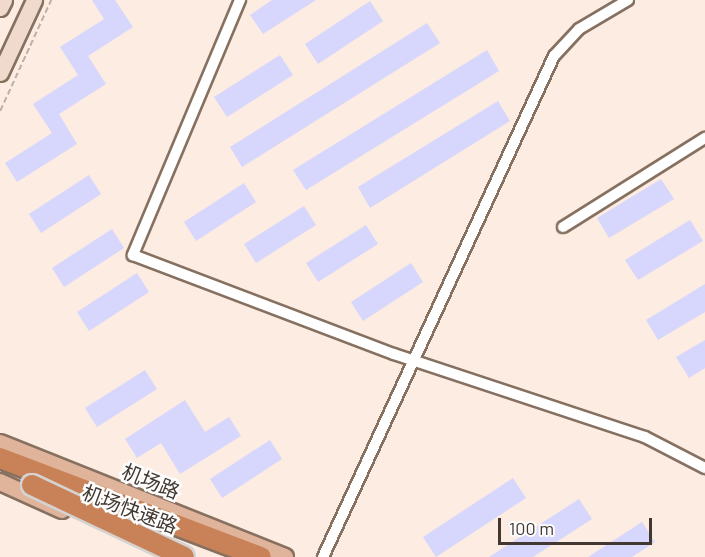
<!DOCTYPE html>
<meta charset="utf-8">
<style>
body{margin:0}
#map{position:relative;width:705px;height:557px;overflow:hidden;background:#fcece1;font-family:Barlow,"Noto Sans SC",sans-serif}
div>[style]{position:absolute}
.building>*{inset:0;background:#d7d6fc}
.path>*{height:1.5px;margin-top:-0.75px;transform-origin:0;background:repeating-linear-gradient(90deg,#beb0a6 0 6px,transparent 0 9px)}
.roads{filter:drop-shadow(2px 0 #867060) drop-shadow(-2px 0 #867060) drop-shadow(0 2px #867060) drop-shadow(0 -2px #867060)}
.street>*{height:10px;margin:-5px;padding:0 5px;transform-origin:5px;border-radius:5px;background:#fff}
.secondary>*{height:15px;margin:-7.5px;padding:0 7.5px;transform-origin:7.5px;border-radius:7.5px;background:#efdacd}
.primary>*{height:16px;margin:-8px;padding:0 8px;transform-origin:8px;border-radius:8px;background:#dfb49a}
.highway>*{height:20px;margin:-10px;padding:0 10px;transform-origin:10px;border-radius:10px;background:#c98257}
.bridges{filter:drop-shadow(2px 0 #d5d3d2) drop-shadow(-2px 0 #d5d3d2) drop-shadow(0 2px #d5d3d2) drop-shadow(0 -2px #d5d3d2)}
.highway-bridge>*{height:20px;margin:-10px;padding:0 10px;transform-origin:10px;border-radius:10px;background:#c98257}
span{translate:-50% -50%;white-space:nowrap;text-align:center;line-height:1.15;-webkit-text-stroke:5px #fdfdfd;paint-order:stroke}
.street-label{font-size:20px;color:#423831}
.scale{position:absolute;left:498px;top:518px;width:154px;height:27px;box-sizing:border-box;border:3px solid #423831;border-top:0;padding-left:8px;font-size:18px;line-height:21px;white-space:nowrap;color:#423831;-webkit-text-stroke:4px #fdfdfd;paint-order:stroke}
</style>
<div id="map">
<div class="building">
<div style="clip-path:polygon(92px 0,115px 0,133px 27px,88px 56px,106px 84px,59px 114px,77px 144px,17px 182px,5px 163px,52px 133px,33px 104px,78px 75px,60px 47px,104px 19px)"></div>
<div style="clip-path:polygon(272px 0,316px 0,263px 34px,250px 15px)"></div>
<div style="clip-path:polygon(370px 1px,383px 21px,318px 64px,305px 44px)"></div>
<div style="clip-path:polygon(427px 23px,440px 43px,242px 167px,230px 147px)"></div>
<div style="clip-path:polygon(487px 50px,499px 71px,306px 190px,293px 170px)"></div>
<div style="clip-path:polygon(280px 55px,293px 75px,227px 117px,214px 97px)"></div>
<div style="clip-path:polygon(498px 101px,510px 121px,370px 208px,358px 187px)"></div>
<div style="clip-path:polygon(89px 175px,101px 194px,41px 233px,29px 214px)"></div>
<div style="clip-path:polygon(661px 179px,674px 199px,609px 238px,597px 218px)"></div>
<div style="clip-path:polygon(244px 183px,256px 202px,196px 241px,184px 222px)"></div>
<div style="clip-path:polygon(304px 206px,316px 225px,256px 263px,244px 244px)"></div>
<div style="clip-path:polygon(690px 220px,703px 241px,638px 280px,625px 260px)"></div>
<div style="clip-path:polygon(366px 225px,378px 244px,318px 282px,306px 263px)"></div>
<div style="clip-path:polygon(112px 229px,124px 248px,64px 287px,52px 268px)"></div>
<div style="clip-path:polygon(411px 263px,423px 282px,363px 321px,351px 302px)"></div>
<div style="clip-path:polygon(137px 273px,149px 292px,89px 331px,77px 312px)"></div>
<div style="clip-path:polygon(705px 284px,705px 312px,658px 340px,646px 320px)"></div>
<div style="clip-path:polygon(705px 340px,705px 368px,689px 378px,676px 357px)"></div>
<div style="clip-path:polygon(145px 370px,157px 389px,97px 427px,85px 408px)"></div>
<div style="clip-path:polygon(185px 400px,205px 432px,229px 417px,241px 436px,180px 474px,161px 443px,137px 458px,125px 439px)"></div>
<div style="clip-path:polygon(270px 440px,282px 459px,222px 498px,210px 479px)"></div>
<div style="clip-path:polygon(513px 478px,526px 498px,436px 557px,423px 537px)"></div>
<div style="clip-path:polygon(579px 499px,592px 519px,533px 557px,489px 557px)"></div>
<div style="clip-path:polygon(642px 522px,655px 542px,632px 557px,588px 557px)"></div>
</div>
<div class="path">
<div style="left:0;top:111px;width:122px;rotate:-65.3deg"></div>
</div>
<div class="roads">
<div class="street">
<div style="left:240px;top:0;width:277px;rotate:112.8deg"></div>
<div style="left:133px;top:255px;width:279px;rotate:20.8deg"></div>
<div style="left:394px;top:354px;width:264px;rotate:18.3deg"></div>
<div style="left:645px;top:437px;width:68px;rotate:27.3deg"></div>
<div style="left:563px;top:227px;width:168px;rotate:-32.1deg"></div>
<div style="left:323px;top:557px;width:552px;rotate:-65.25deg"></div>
<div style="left:554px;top:56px;width:37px;rotate:-47deg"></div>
<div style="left:579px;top:29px;width:57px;rotate:-30.6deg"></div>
</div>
<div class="secondary">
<div style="left:0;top:8px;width:9px;rotate:-63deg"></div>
<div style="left:0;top:73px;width:81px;rotate:-65deg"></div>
</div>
<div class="primary">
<div style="left:0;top:443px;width:307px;rotate:21.8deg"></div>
<div style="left:0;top:482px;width:68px;rotate:24.3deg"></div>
</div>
<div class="highway">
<div style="left:0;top:458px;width:279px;rotate:20.8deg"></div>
</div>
</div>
<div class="bridges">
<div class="highway-bridge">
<div style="left:32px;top:485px;width:168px;rotate:25.3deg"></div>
</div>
</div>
<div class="street-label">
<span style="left:151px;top:481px;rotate:22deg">机场路</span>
<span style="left:130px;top:509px;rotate:21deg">机场快速路</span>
</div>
<div class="scale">100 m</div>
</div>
